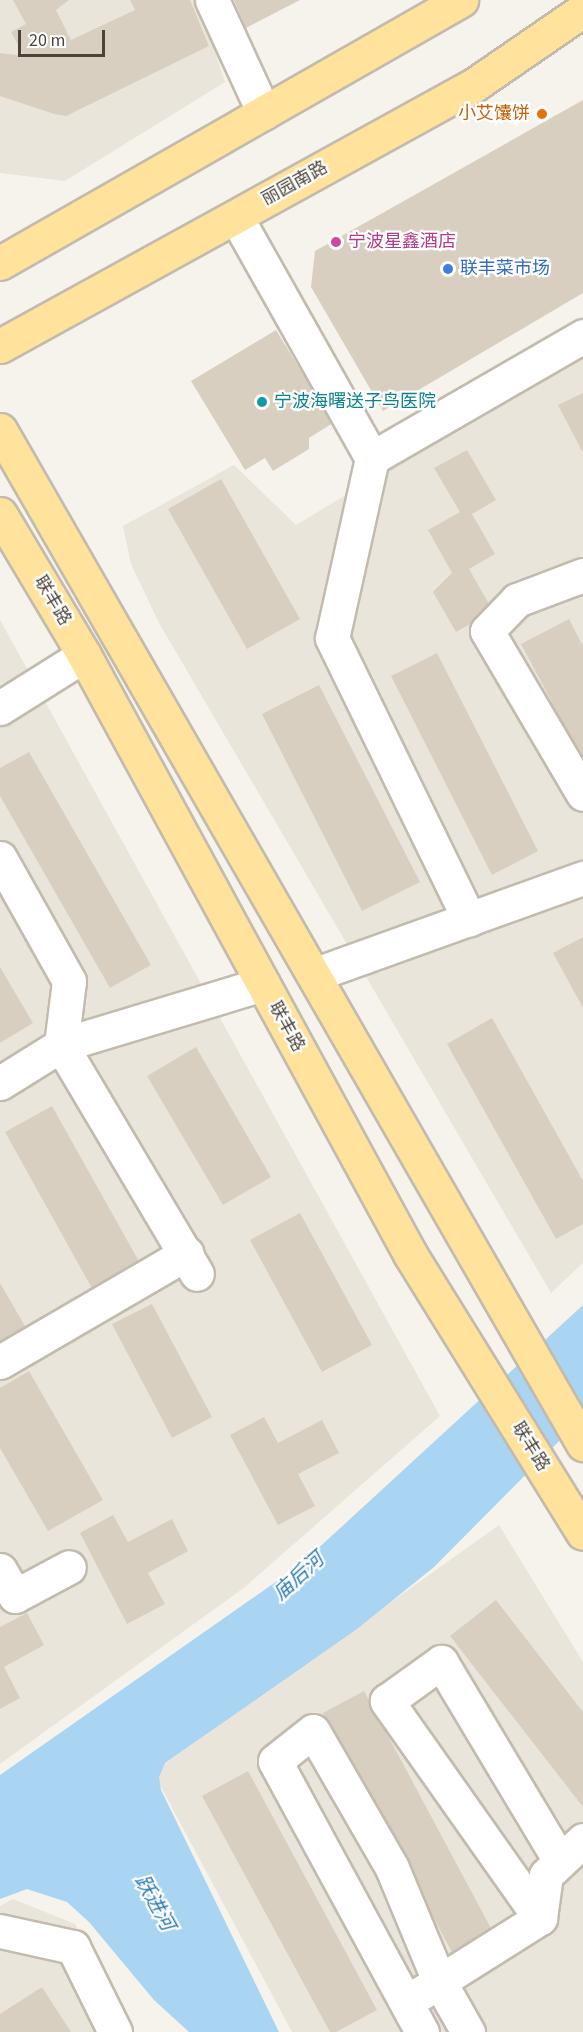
<!DOCTYPE html>
<meta charset="utf-8">
<style>
body{margin:0}
#map{position:relative;width:583px;height:2032px;overflow:hidden;background:#f6f3ec;font-family:"Source Sans 3","Noto Sans SC",sans-serif}
div>[style]{position:absolute}
.residential>*{inset:0;background:#eae5da}
.water>*{inset:0;background:#a9d4f2}
.building>*{inset:0;background:#d8cfc1}
.roads{filter:drop-shadow(2px 0 #c2bbae) drop-shadow(-2px 0 #c2bbae) drop-shadow(0 2px #c2bbae) drop-shadow(0 -2px #c2bbae)}
.minor>*{height:33px;margin:-16.5px;padding:0 16.5px;transform-origin:16.5px;border-radius:16.5px;background:#fff}
.major>*{height:33px;margin:-16.5px;padding:0 16.5px;transform-origin:16.5px;border-radius:16.5px;background:#ffe39c}
.dots>*{width:16px;height:16px;translate:-50% -50%;box-sizing:border-box;border:3px solid #fff;border-radius:50%}
span{translate:-50% -50%;white-space:nowrap;text-align:center;line-height:1.15;-webkit-text-stroke:4.5px #fff;paint-order:stroke}
.food-label{font-size:18px;color:#c56008}
.right{translate:-100% -50%;text-align:right}
.street-label{font-size:18px;color:#4b4439}
.hotel-label{font-size:18px;color:#b23c85}
.left{translate:0 -50%;text-align:left}
.shop-label{font-size:18px;color:#366cbe}
.culture-label{font-size:18px;color:#0d838f}
.water-label{font-size:20px;color:#2e7ab2;font-style:italic}
.scale{position:absolute;left:18px;top:30px;width:87px;height:27px;box-sizing:border-box;border:3px solid #4b4439;border-top:0;padding-left:8px;font-size:18px;line-height:21px;white-space:nowrap;color:#4b4439;-webkit-text-stroke:4px #fff;paint-order:stroke}
</style>
<div id="map">
<div class="residential">
<div style="clip-path:polygon(0 0,198px 0,225px 82px,65px 181px,0 173px)"></div>
<div style="clip-path:polygon(583px 353px,583px 1263px,551px 1293px,159px 623px,131px 564px,123px 526px,234px 465px,296px 525px)"></div>
<div style="clip-path:polygon(0 620px,440px 1416px,245px 1587px,0 1764px)"></div>
<div style="clip-path:polygon(499px 1525px,583px 1662px,583px 2032px,292px 2032px,153px 1772px)"></div>
<div style="clip-path:polygon(13px 1899px,75px 1924px,134px 2032px,0 2032px,0 1906px)"></div>
</div>
<div class="water">
<div style="clip-path:polygon(583px 1305px,583px 1417px,434px 1567px,357px 1629px,165px 1763px,159px 1777px,161px 1790px,279px 2032px,189px 2032px,154px 2000px,89px 1922px,67px 1902px,27px 1889px,0 1899px,0 1775px,300px 1565px)"></div>
</div>
<div class="building">
<div style="clip-path:polygon(13px 0,69px 0,56px 10px,71px 40px,135px 10px,130px 0,190px 0,209px 46px,66px 116px,54px 114px,0 96px,0 53px,24px 56px,11px 32px,26px 24px)"></div>
<div style="clip-path:polygon(234px 0,300px 0,246px 28px)"></div>
<div style="clip-path:polygon(583px 100px,583px 293px,383px 411px,311px 287px,315px 251px)"></div>
<div style="clip-path:polygon(276px 330px,333px 423px,309px 438px,309px 449px,273px 471px,265px 458px,245px 470px,191px 381px)"></div>
<div style="clip-path:polygon(583px 393px,583px 453px,558px 405px)"></div>
<div style="clip-path:polygon(467px 450px,496px 500px,472px 514px,495px 554px,469px 569px,493px 611px,456px 632px,433px 592px,452px 573px,428px 530px,460px 512px,434px 468px)"></div>
<div style="clip-path:polygon(221px 479px,300px 619px,247px 649px,168px 509px)"></div>
<div style="clip-path:polygon(569px 619px,583px 646px,583px 761px,521px 644px)"></div>
<div style="clip-path:polygon(437px 653px,538px 851px,492px 875px,391px 676px)"></div>
<div style="clip-path:polygon(319px 685px,420px 882px,362px 911px,262px 714px)"></div>
<div style="clip-path:polygon(29px 752px,151px 965px,110px 988px,0 796px,0 768px)"></div>
<div style="clip-path:polygon(583px 937px,583px 1008px,553px 953px)"></div>
<div style="clip-path:polygon(0 967px,33px 1023px,0 1043px)"></div>
<div style="clip-path:polygon(492px 1018px,583px 1181px,583px 1224px,556px 1239px,447px 1044px)"></div>
<div style="clip-path:polygon(196px 1047px,271px 1177px,223px 1205px,147px 1076px)"></div>
<div style="clip-path:polygon(52px 1106px,141px 1265px,94px 1292px,5px 1132px)"></div>
<div style="clip-path:polygon(300px 1213px,372px 1345px,322px 1372px,250px 1240px)"></div>
<div style="clip-path:polygon(0 1283px,29px 1333px,0 1350px)"></div>
<div style="clip-path:polygon(152px 1304px,212px 1417px,172px 1438px,112px 1324px)"></div>
<div style="clip-path:polygon(29px 1371px,103px 1500px,48px 1531px,0 1448px,0 1388px)"></div>
<div style="clip-path:polygon(264px 1417px,278px 1443px,322px 1420px,339px 1453px,298px 1474px,315px 1506px,278px 1525px,230px 1435px)"></div>
<div style="clip-path:polygon(113px 1515px,128px 1542px,172px 1519px,188px 1551px,148px 1573px,165px 1604px,127px 1624px,80px 1533px)"></div>
<div style="clip-path:polygon(496px 1600px,583px 1712px,583px 1807px,450px 1636px)"></div>
<div style="clip-path:polygon(27px 1613px,44px 1645px,4px 1667px,20px 1698px,0 1709px,0 1627px)"></div>
<div style="clip-path:polygon(364px 1691px,493px 1932px,453px 1954px,323px 1713px)"></div>
<div style="clip-path:polygon(248px 1771px,377px 2010px,336px 2032px,330px 2032px,202px 1796px)"></div>
<div style="clip-path:polygon(42px 1987px,71px 2032px,0 2032px,0 2014px)"></div>
</div>
<div class="roads">
<div class="minor">
<div style="left:212px;top:0;width:124px;rotate:65.3deg"></div>
<div style="left:236px;top:217px;width:277px;rotate:60.6deg"></div>
<div style="left:372px;top:458px;width:244px;rotate:-30deg"></div>
<div style="left:372px;top:458px;width:184px;rotate:102.5deg"></div>
<div style="left:332px;top:638px;width:313px;rotate:64deg"></div>
<div style="left:583px;top:575px;width:71px;rotate:159.3deg"></div>
<div style="left:517px;top:600px;width:43px;rotate:134.1deg"></div>
<div style="left:487px;top:631px;width:189px;rotate:59.5deg"></div>
<div style="left:0;top:708px;width:99px;rotate:-32.2deg"></div>
<div style="left:0;top:858px;width:141px;rotate:60.7deg"></div>
<div style="left:69px;top:981px;width:64px;rotate:97.1deg"></div>
<div style="left:61px;top:1045px;width:266px;rotate:59.3deg"></div>
<div style="left:316px;top:974px;width:284px;rotate:-19.8deg"></div>
<div style="left:0;top:1083px;width:72px;rotate:-31.9deg"></div>
<div style="left:61px;top:1045px;width:211px;rotate:-16.8deg"></div>
<div style="left:0;top:1362px;width:216px;rotate:-30.2deg"></div>
<div style="left:0;top:1570px;width:30px;rotate:60deg"></div>
<div style="left:15px;top:1596px;width:61px;rotate:-28.2deg"></div>
<div style="left:540px;top:1918px;width:266px;rotate:-125.2deg"></div>
<div style="left:387px;top:1701px;width:67px;rotate:-35.8deg"></div>
<div style="left:441px;top:1662px;width:232px;rotate:59.1deg"></div>
<div style="left:0;top:1931px;width:75px;rotate:12.4deg"></div>
<div style="left:73px;top:1947px;width:95px;rotate:63.7deg"></div>
<div style="left:421px;top:1993px;width:141px;rotate:-32.2deg"></div>
<div style="left:540px;top:1918px;width:43px;rotate:-82.1deg"></div>
<div style="left:546px;top:1875px;width:51px;rotate:-43.4deg"></div>
<div style="left:422px;top:2032px;width:308px;rotate:-118.5deg"></div>
<div style="left:275px;top:1761px;width:48px;rotate:-38.3deg"></div>
<div style="left:313px;top:1731px;width:158px;rotate:60deg"></div>
<div style="left:392px;top:1868px;width:122px;rotate:67.4deg"></div>
<div style="left:439px;top:1981px;width:59px;rotate:60.4deg"></div>
</div>
<div class="major">
<div style="left:0;top:263px;width:531px;rotate:-29.7deg"></div>
<div style="left:0;top:346px;width:541px;rotate:-28.84deg"></div>
<div style="left:474px;top:85px;width:132px;rotate:-34.5deg"></div>
<div style="left:0;top:430px;width:1170px;rotate:60.1deg"></div>
<div style="left:0;top:514px;width:164px;rotate:59.2deg"></div>
<div style="left:84px;top:655px;width:682px;rotate:61.44deg"></div>
<div style="left:410px;top:1254px;width:328px;rotate:58.2deg"></div>
</div>
</div>
<div class="dots">
<div style="left:542px;top:114px;background:#e8710a"></div>
<div style="left:336px;top:242px;background:#d1479c"></div>
<div style="left:448px;top:269px;background:#3f7fe0"></div>
<div style="left:262px;top:402px;background:#0f9aa8"></div>
</div>
<div class="food-label">
<span class="right" style="left:530px;top:114px">小艾馕饼</span>
</div>
<div class="street-label">
<span style="left:295px;top:184px;rotate:-29deg">丽园南路</span>
<span style="left:52px;top:601px;rotate:59deg">联丰路</span>
<span style="left:286px;top:1027px;rotate:61deg">联丰路</span>
<span style="left:530px;top:1447px;rotate:58deg">联丰路</span>
</div>
<div class="hotel-label">
<span class="left" style="left:348px;top:242px">宁波星鑫酒店</span>
</div>
<div class="shop-label">
<span class="left" style="left:460px;top:269px">联丰菜市场</span>
</div>
<div class="culture-label">
<span class="left" style="left:274px;top:402px">宁波海曙送子鸟医院</span>
</div>
<div class="water-label">
<span style="left:299px;top:1577px;rotate:-42deg">庙后河</span>
<span style="left:154px;top:1903px;rotate:61deg">跃进河</span>
</div>
<div class="scale">20 m</div>
</div>
